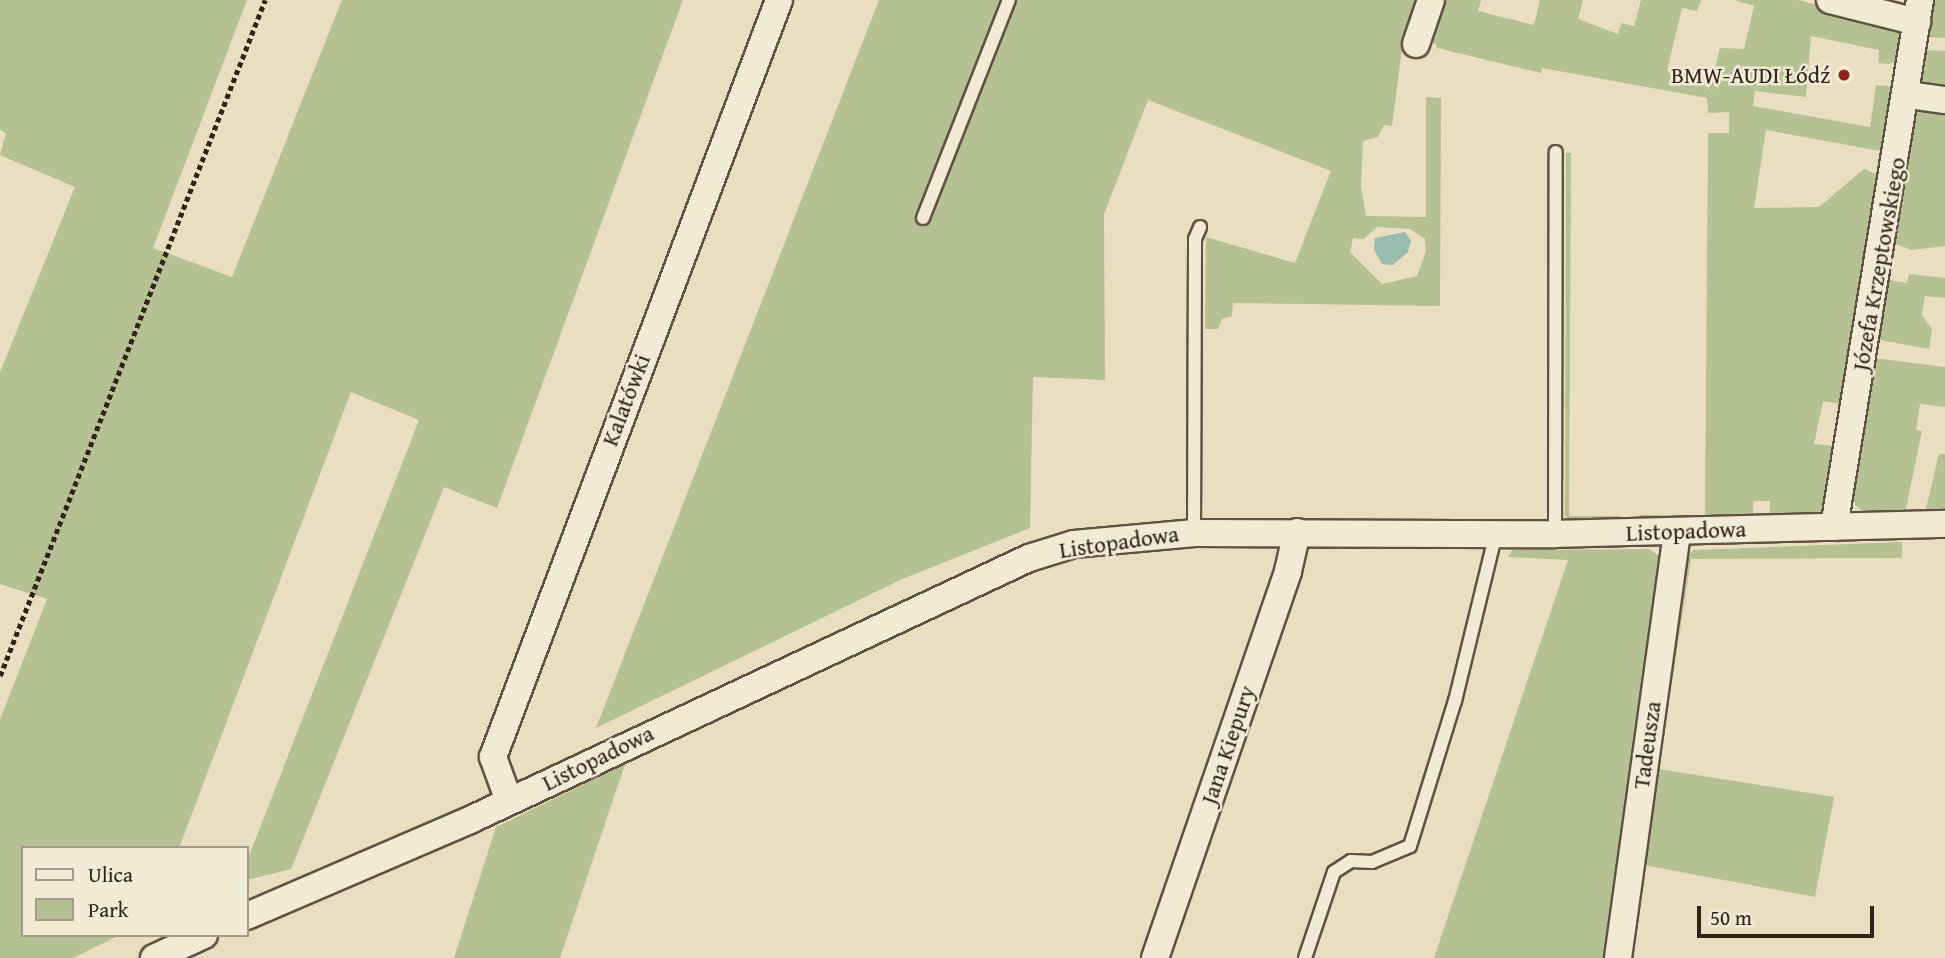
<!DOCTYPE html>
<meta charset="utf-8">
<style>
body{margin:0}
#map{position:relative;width:1945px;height:958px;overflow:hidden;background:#e9debf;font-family:"Gentium Book Plus",serif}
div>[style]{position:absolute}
.green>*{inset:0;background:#b5c193}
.water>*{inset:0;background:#98bcae}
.path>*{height:4.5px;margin-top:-2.25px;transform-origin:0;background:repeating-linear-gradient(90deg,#322217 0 5px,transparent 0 8.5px)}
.roads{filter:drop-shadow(2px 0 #605141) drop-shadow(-2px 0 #605141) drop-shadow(0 2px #605141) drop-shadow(0 -2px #605141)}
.service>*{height:12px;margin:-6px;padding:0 6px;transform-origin:6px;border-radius:6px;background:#f1ead5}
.minor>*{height:26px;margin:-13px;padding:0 13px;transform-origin:13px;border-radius:13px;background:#f1ead5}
.dots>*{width:19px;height:19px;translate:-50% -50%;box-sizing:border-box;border:4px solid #f1ead5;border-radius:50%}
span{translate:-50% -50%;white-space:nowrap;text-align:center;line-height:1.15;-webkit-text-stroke:5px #f1ead5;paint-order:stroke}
.poi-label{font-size:23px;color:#322217}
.right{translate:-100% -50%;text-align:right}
.street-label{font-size:23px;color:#322217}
.legend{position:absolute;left:21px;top:846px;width:228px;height:91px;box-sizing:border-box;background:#f1ead5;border:2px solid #a59a89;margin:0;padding:9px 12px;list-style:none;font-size:21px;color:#322217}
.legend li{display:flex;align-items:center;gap:14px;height:35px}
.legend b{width:35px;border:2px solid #a59a89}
.scale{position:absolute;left:1697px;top:906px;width:177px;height:32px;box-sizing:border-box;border:4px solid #322217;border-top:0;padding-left:9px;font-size:21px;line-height:24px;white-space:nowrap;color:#322217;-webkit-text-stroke:5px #f1ead5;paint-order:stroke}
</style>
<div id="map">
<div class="green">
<div style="clip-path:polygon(0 0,247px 0,153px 248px,232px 277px,342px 0,683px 0,497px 508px,444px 487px,291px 869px,247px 880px,247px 861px,419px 420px,351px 392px,179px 848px,23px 848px,23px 935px,120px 935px,73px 958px,0 958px,0 720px,47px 599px,0 584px,0 372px,75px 187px,0 155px,6px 133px,0 130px)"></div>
<div style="clip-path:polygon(evenodd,879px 0,1418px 0,1403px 41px,1392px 126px,1384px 125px,1378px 137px,1363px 141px,1361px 186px,1366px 216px,1426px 217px,1426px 97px,1441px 98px,1440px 306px,1233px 303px,1232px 316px,1222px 319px,1218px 329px,1205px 329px,1206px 237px,1295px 263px,1331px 171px,1148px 100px,1104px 214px,1105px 380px,1033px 377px,1030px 528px,900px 580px,596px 728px,879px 0,1377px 227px,1410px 229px,1425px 239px,1426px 251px,1417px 276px,1382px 284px,1350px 252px,1353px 238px,1364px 239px,1377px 227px)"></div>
<div style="clip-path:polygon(1437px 0,1481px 0,1478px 11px,1534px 25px,1540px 0,1583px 0,1578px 19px,1618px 34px,1621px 23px,1634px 26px,1641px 0,1701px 0,1697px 11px,1682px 8px,1667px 71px,1711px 82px,1720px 48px,1744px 49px,1754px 6px,1734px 0,1798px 0,1890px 24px,1904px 32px,1901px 58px,1890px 64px,1878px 63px,1879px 50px,1811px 36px,1806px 97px,1755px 91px,1753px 106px,1870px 127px,1876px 85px,1888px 86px,1897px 94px,1888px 147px,1880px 151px,1766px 130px,1754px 208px,1819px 207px,1864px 169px,1883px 177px,1847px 398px,1841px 404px,1823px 401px,1817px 430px,1814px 444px,1835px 446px,1827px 508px,1819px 515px,1769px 520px,1770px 501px,1753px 501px,1753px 518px,1639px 524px,1640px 515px,1705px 515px,1708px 133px,1729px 133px,1729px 112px,1708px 113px,1707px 98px,1542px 68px,1541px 73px,1437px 48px,1436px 44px,1425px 41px)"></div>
<div style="clip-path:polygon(1931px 0,1945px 0,1945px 38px,1926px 37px)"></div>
<div style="clip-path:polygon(1922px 50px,1945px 51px,1945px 97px,1917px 84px)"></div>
<div style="clip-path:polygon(1916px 107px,1945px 110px,1945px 246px,1912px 250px,1893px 243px)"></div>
<div style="clip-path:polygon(1566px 153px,1571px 153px,1569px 516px,1620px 516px,1619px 521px,1567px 521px,1565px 515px)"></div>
<div style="clip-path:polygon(1909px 274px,1945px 278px,1945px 298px,1925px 296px,1922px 315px,1932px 329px,1929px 349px,1875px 339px,1885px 279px,1907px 283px)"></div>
<div style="clip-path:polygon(1873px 358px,1945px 367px,1945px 407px,1920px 404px,1916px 430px,1922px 431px,1905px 513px,1869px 516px,1855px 505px,1852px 489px)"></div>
<div style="clip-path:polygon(1939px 454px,1945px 454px,1945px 515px,1926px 508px)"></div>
<div style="clip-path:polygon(1902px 542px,1902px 558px,1691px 559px,1671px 689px,1664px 690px,1685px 560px,1693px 550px)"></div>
<div style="clip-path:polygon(1512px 550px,1649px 549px,1659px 556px,1607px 958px,1434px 958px,1568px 560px,1508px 557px)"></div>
<div style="clip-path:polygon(625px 764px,560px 958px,454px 958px,496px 827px)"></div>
<div style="clip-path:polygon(1659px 769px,1834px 797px,1815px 897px,1638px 864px,1652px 770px)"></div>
</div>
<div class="water">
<div style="clip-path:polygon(1405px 232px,1411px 241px,1408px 252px,1393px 265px,1382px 264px,1374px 250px,1375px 238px)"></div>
</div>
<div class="path">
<div style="left:0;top:676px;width:726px;rotate:-68.59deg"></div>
</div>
<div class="roads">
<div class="service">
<div style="left:923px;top:218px;width:234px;rotate:-68.5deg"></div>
<div style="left:1194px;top:533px;width:294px;rotate:-89.8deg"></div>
<div style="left:1195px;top:239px;width:13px;rotate:-67deg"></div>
<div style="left:1555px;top:534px;width:382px;rotate:-89.9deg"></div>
<div style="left:1305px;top:958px;width:91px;rotate:-71.4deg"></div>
<div style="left:1334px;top:872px;width:20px;rotate:-33deg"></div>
<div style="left:1351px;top:861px;width:21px;rotate:3deg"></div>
<div style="left:1372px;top:862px;width:41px;rotate:-22.8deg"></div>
<div style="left:1410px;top:846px;width:152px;rotate:-72.8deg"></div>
<div style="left:1455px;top:701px;width:173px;rotate:-76.3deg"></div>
</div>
<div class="minor">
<div style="left:1830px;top:0;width:90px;rotate:14.2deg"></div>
<div style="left:1416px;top:44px;width:46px;rotate:-71.2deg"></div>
<div style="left:1908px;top:95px;width:37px;rotate:8deg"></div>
<div style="left:1834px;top:527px;width:534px;rotate:-80.73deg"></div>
<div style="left:509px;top:801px;width:47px;rotate:-110deg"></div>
<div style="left:493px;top:757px;width:809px;rotate:-69.3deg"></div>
<div style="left:247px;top:916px;width:245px;rotate:-23.3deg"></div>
<div style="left:472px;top:819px;width:615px;rotate:-25.11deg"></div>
<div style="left:1029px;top:558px;width:47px;rotate:-17.3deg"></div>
<div style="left:1074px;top:544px;width:121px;rotate:-5.2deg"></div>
<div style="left:1194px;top:533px;width:361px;rotate:0.2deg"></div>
<div style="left:1555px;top:534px;width:390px;rotate:-1.5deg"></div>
<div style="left:154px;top:958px;width:55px;rotate:-24.7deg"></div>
<div style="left:1155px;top:958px;width:409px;rotate:-71deg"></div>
<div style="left:1288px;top:571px;width:40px;rotate:-77deg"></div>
<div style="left:1618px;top:958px;width:431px;rotate:-82.1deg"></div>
</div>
</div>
<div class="dots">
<div style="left:1844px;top:75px;background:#8f2418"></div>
</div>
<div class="poi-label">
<span class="right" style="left:1830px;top:75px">BMW-AUDI Łódź</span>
</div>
<div class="street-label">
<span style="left:1879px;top:264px;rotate:-80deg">Józefa Krzeptowskiego</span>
<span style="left:626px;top:400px;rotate:-69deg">Kalatówki</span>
<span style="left:1686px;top:531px;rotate:-2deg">Listopadowa</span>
<span style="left:1119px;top:542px;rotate:-8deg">Listopadowa</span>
<span style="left:1228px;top:745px;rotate:-71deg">Jana Kiepury</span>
<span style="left:1647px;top:745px;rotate:-82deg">Tadeusza</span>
<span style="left:598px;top:758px;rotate:-26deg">Listopadowa</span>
</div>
<ul class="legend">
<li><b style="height:9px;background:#f1ead5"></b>Ulica</li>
<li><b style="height:19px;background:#b5c193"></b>Park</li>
</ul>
<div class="scale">50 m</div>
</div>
